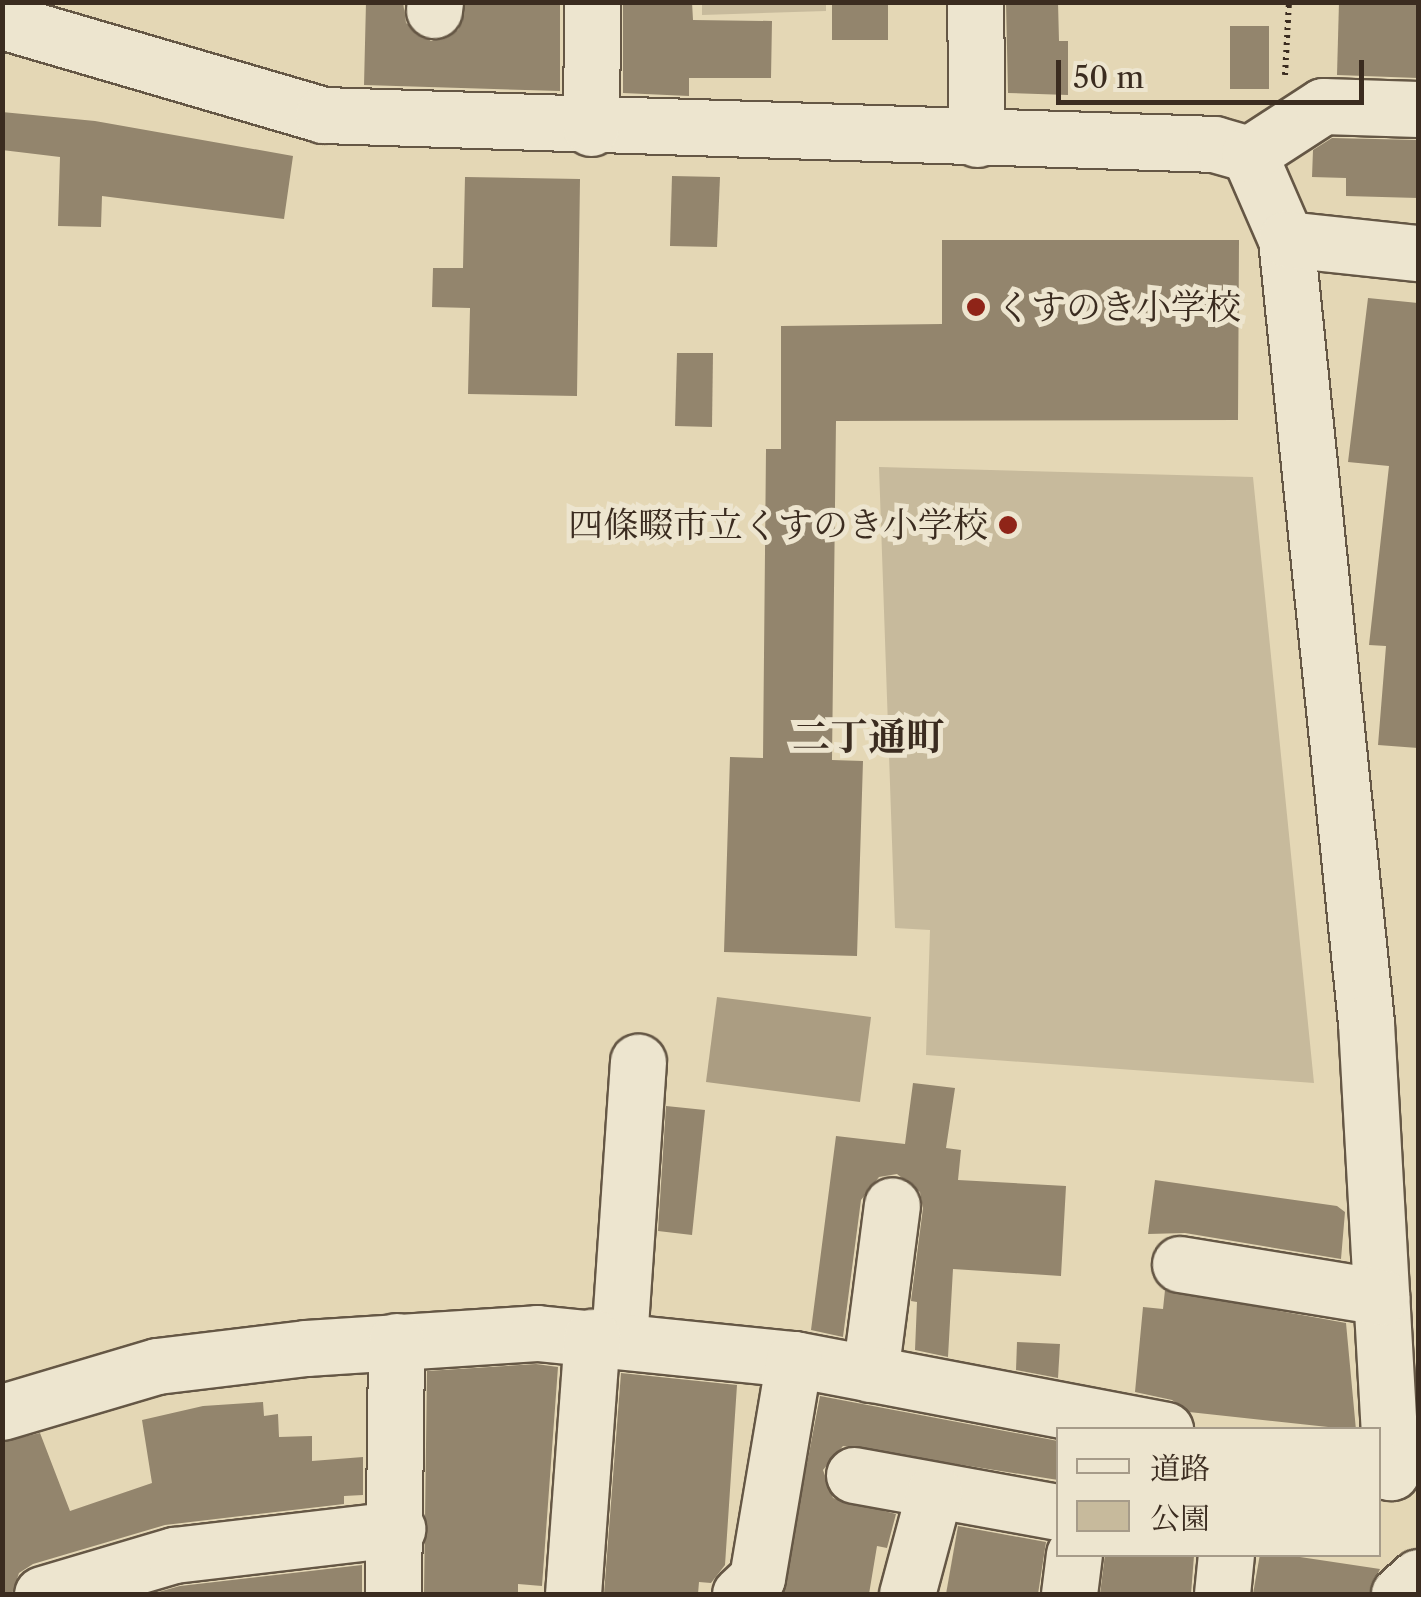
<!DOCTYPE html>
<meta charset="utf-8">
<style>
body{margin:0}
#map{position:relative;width:1421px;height:1597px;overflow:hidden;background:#e4d7b5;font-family:"Libre Caslon Text","Noto Serif JP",serif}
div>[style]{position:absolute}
.green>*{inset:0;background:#c7ba9c}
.water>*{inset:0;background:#ab9d82}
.building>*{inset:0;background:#93856d}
.path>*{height:6px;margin-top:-3px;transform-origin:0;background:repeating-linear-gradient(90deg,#3b2c20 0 2.5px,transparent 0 7.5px)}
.roads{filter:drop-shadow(2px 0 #655745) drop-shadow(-2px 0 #655745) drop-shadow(0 2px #655745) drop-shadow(0 -2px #655745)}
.minor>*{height:55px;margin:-27.5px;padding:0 27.5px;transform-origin:27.5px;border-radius:27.5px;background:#ede5cf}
.dots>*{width:28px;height:28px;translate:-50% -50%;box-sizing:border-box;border:5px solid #ede5cf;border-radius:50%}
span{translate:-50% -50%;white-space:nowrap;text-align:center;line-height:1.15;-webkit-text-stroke:10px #ede5cf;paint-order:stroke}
.poi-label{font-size:35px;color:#3b2c20}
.left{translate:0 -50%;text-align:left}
.right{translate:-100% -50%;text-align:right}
.neighbourhood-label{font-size:38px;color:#3b2c20;font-weight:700}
.frame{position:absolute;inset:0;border:5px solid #3b2c20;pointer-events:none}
.legend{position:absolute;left:1056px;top:1427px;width:325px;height:130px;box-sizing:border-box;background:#ede5cf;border:2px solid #a69b89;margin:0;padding:12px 18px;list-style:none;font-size:30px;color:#3b2c20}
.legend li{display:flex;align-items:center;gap:20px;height:50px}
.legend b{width:50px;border:2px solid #a69b89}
.scale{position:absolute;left:1056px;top:60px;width:308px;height:45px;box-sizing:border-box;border:5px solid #3b2c20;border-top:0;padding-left:12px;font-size:30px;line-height:35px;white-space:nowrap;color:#3b2c20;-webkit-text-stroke:8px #ede5cf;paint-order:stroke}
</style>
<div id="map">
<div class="green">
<div style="clip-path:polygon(702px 3px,826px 3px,826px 11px,702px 15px)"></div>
<div style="clip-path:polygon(879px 467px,1253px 477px,1314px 1083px,926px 1055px,930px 930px,895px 928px)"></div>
</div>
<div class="water">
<div style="clip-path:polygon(717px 997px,871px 1017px,860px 1102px,706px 1082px)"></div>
</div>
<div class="building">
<div style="clip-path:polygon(366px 2px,403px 2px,406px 23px,431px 41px,458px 30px,466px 2px,560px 2px,560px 91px,364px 85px)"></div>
<div style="clip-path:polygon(623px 2px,692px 2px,693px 20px,772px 21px,771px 78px,689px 78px,689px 96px,623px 93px)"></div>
<div style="clip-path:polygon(832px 2px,888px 2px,888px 40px,832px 40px)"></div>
<div style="clip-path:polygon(1006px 2px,1058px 2px,1059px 41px,1068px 41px,1068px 95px,1008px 93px)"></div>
<div style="clip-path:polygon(1339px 2px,1418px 2px,1418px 78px,1337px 75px)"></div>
<div style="clip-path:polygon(1230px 26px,1269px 26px,1269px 89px,1230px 89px)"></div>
<div style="clip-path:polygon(2px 112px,95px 121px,293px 156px,284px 219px,102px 196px,101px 227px,58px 226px,60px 157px,2px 150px)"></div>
<div style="clip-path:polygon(1332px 138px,1418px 140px,1418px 198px,1346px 196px,1346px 178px,1312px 177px,1313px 150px)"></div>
<div style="clip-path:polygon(672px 176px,720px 177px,717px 247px,670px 246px)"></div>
<div style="clip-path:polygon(465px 177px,580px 179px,577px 396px,468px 394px,470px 308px,432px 307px,433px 268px,463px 268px)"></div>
<div style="clip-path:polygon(942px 240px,1239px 240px,1238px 420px,836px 421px,832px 760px,863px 761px,857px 956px,724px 952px,730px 757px,763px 758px,766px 449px,781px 449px,781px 326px,942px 324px)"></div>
<div style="clip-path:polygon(1368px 298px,1418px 303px,1418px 748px,1378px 745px,1386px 646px,1369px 645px,1389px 466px,1348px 462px)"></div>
<div style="clip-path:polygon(677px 353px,713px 353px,712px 427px,675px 426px)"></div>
<div style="clip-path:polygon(913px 1083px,955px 1088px,946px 1148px,961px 1150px,958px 1180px,1066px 1186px,1061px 1276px,953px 1269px,948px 1357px,915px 1350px,917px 1302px,911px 1301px,923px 1208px,920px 1192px,897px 1174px,879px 1177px,861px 1200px,843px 1337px,811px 1330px,836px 1136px,905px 1144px)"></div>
<div style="clip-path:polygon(666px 1106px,705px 1110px,692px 1235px,658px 1231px)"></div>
<div style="clip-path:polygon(1155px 1180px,1337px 1206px,1345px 1212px,1341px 1259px,1185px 1233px,1148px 1234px)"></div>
<div style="clip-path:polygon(1165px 1290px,1346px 1323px,1356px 1430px,1189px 1412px,1172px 1400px,1135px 1392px,1143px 1307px,1163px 1309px)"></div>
<div style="clip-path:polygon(1017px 1342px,1060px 1344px,1058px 1378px,1016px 1370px)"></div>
<div style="clip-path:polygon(536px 1364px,558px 1367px,542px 1586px,518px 1584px,518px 1594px,424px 1594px,427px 1371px)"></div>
<div style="clip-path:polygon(621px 1373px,737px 1385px,725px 1565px,711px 1583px,699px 1582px,698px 1594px,604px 1594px)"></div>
<div style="clip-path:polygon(820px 1396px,1058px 1441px,1058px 1480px,843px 1446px,823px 1470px,833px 1498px,896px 1514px,887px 1548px,877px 1546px,869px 1594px,782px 1594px)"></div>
<div style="clip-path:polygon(263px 1402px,264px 1416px,278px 1414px,279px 1437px,312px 1436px,312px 1461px,363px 1457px,363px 1495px,344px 1496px,344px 1504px,165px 1525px,33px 1564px,19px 1573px,12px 1594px,2px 1594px,2px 1442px,40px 1433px,70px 1511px,152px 1483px,142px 1420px,203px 1406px)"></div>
<div style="clip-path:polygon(958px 1526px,1046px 1542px,1038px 1594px,946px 1594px)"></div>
<div style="clip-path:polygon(1105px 1554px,1194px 1556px,1191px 1594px,1100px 1594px)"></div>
<div style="clip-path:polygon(1260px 1554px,1280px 1554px,1380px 1569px,1369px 1594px,1253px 1594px)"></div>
<div style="clip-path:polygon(362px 1565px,362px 1594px,151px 1594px,180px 1586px)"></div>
</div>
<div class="path">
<div style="left:1285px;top:75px;width:73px;rotate:-86.9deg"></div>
</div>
<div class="roads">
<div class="minor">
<div style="left:975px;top:2px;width:137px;rotate:89.2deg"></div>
<div style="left:434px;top:10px;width:8px;rotate:-83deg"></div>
<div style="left:2px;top:21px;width:334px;rotate:16.3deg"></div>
<div style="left:323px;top:115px;width:891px;rotate:1.86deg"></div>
<div style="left:1214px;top:144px;width:36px;rotate:16deg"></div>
<div style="left:1249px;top:154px;width:93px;rotate:66.5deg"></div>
<div style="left:1286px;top:239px;width:788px;rotate:84.17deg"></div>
<div style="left:1366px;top:1023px;width:450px;rotate:86.8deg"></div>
<div style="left:1391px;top:1472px;width:13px;rotate:-171deg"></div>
<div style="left:591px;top:128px;width:126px;rotate:-89.5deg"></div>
<div style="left:1249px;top:154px;width:88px;rotate:-33deg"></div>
<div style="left:1323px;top:106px;width:95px;rotate:1.8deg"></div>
<div style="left:1286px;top:239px;width:133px;rotate:6.1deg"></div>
<div style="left:1180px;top:1264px;width:204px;rotate:9.3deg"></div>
<div style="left:619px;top:1340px;width:279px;rotate:-86.1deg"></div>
<div style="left:870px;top:1374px;width:170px;rotate:-82.6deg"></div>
<div style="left:2px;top:1412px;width:162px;rotate:-16.5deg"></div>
<div style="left:157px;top:1366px;width:150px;rotate:-6.9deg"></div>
<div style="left:306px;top:1348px;width:231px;rotate:-3.7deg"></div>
<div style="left:537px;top:1333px;width:258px;rotate:5.8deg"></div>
<div style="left:794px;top:1359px;width:378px;rotate:10.8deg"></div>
<div style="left:854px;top:1475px;width:207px;rotate:10.3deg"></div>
<div style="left:42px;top:1594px;width:138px;rotate:-16.5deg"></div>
<div style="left:174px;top:1555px;width:225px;rotate:-6.7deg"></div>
<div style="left:393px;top:1594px;width:253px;rotate:-89.3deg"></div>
<div style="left:573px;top:1594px;width:258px;rotate:-85.8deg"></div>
<div style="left:740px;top:1594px;width:23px;rotate:-43deg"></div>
<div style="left:757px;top:1578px;width:222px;rotate:-80.4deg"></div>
<div style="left:907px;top:1594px;width:105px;rotate:-75deg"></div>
<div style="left:1069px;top:1594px;width:40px;rotate:-82.9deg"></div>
<div style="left:1222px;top:1594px;width:40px;rotate:-84.3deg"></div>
<div style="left:1399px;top:1594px;width:25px;rotate:-42deg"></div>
</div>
</div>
<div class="dots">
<div style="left:976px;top:307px;background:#8f2418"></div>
<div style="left:1008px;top:525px;background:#8f2418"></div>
</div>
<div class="poi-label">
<span class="left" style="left:996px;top:307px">くすのき小学校</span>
<span class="right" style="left:988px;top:525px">四條畷市立くすのき小学校</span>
</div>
<div class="neighbourhood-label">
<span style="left:868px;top:737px">二丁通町</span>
</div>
<div class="frame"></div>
<ul class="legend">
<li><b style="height:12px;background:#ede5cf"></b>道路</li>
<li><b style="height:28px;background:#c7ba9c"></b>公園</li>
</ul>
<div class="scale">50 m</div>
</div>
